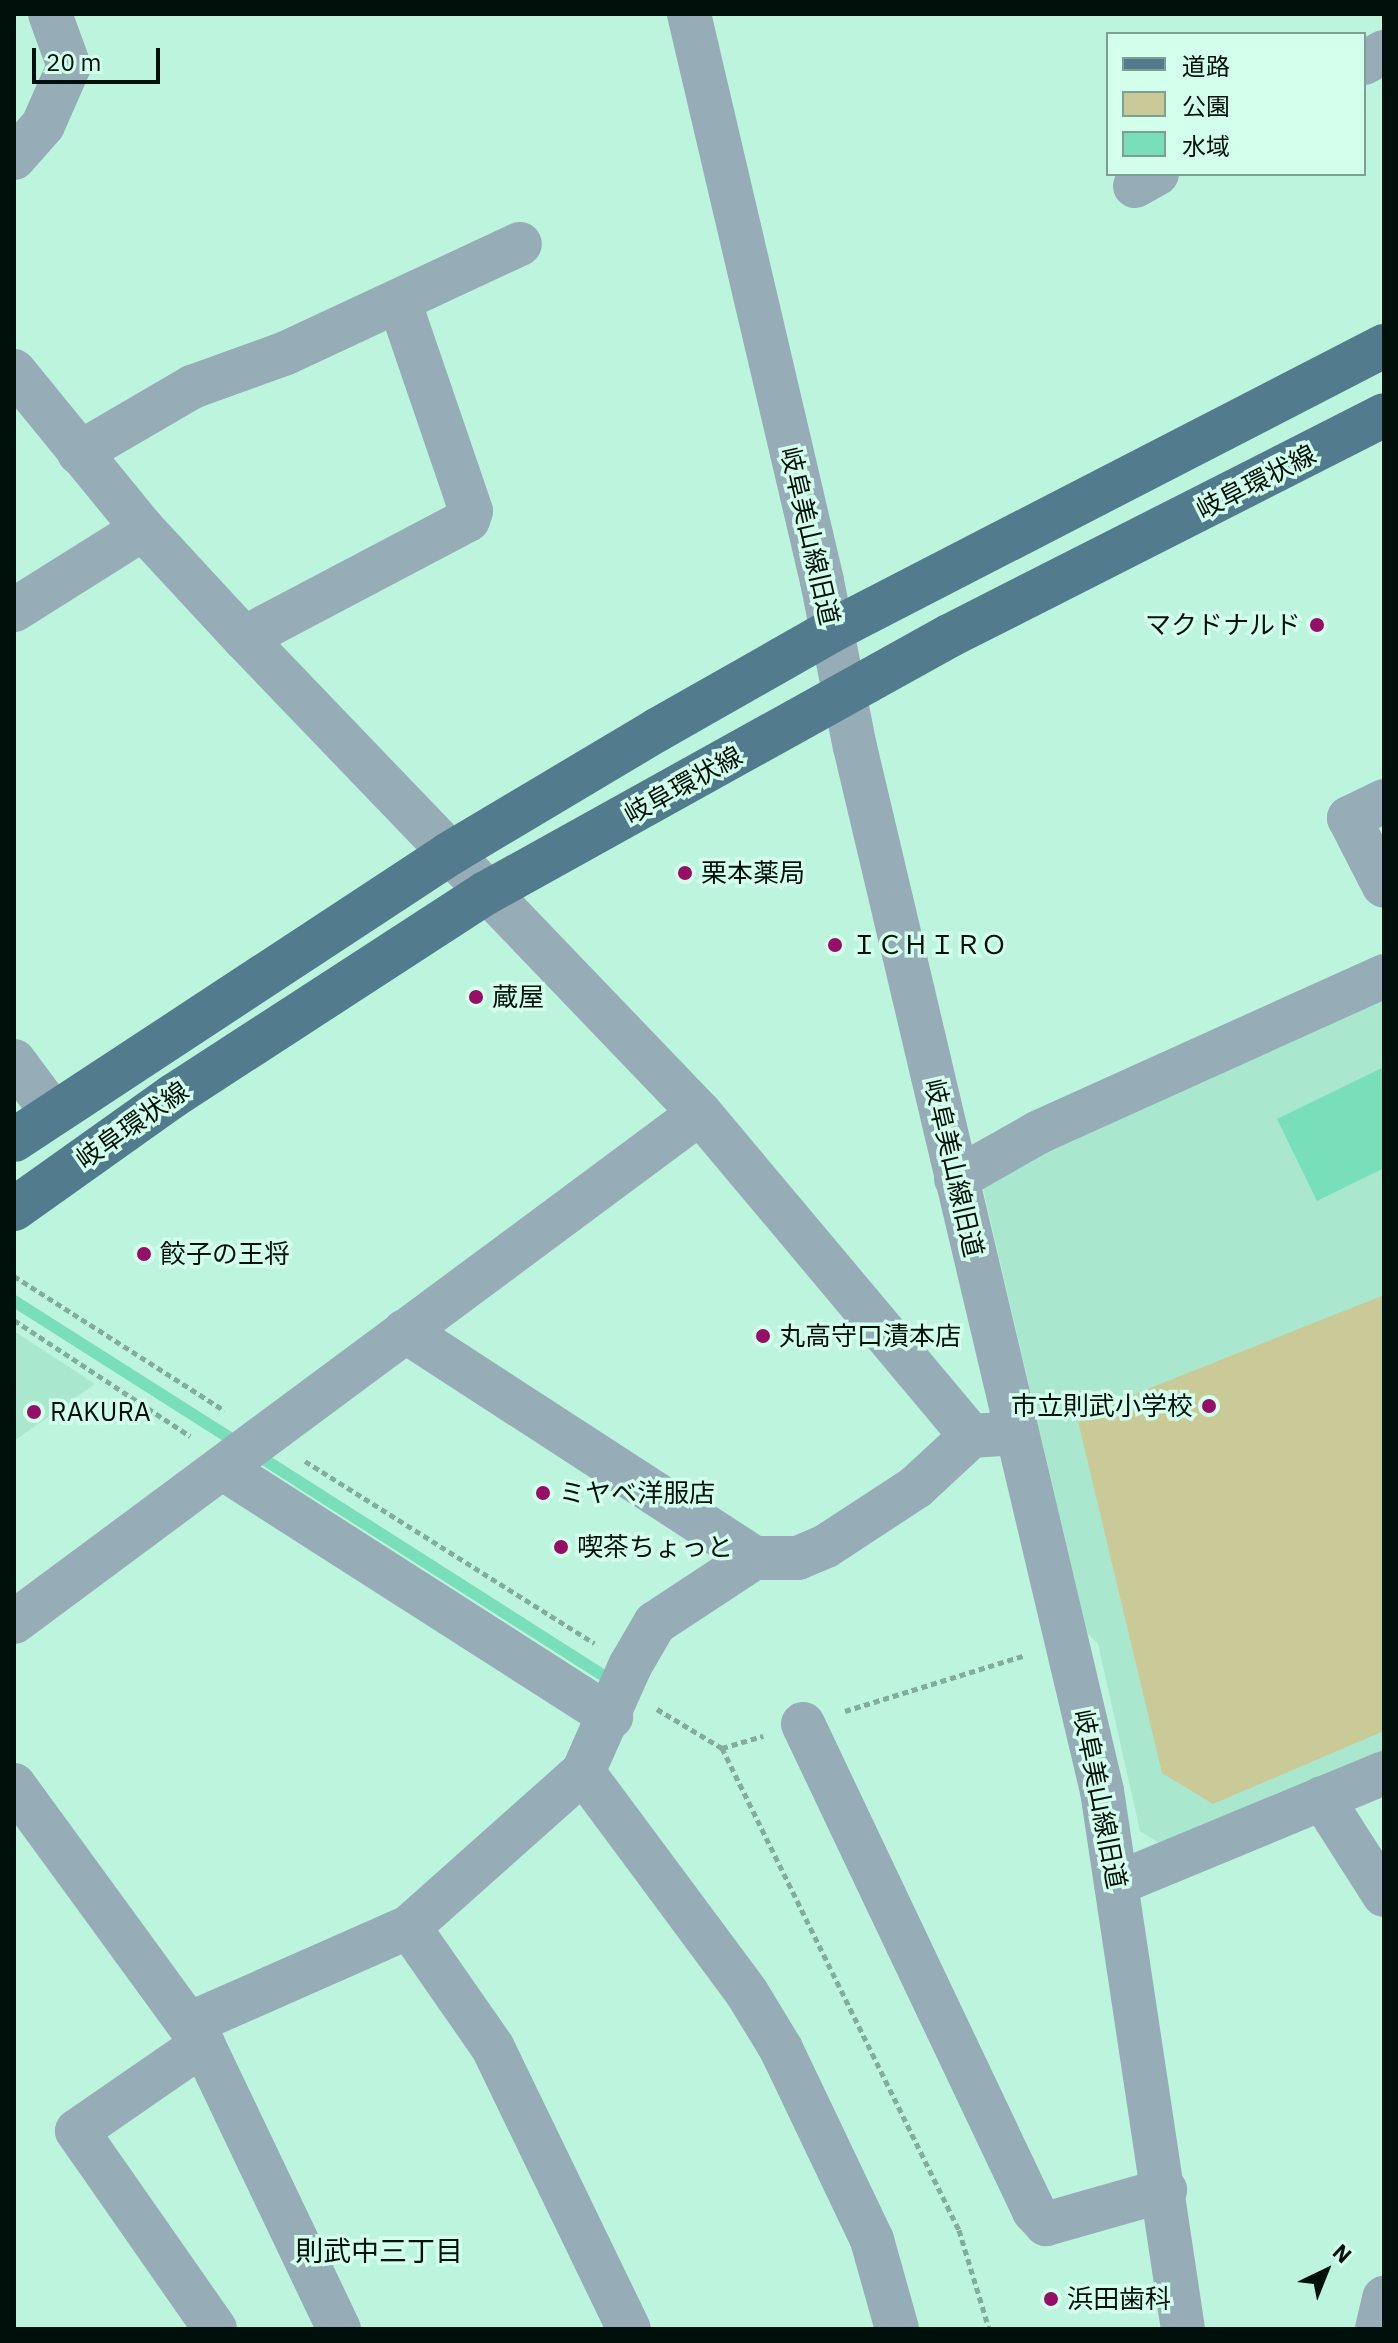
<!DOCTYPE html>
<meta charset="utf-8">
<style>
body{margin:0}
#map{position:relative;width:1398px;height:2343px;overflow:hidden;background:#bdf4de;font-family:"IBM Plex Sans","Noto Sans JP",sans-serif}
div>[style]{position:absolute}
.built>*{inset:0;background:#a9e8cf}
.green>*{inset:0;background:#caca98}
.water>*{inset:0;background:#79deba}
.stream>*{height:12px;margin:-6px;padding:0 6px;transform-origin:6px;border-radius:6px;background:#79deba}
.path>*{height:5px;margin-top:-2.5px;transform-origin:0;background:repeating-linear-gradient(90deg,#82ad9c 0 6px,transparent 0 10px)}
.minor>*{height:44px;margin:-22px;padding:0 22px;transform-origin:22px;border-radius:22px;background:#96acb7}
.major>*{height:44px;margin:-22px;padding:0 22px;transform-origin:22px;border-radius:22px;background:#527b8e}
.dots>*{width:22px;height:22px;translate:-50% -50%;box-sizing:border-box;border:4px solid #d3ffed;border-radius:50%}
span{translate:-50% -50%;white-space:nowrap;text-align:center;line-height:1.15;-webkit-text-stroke:7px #d3ffed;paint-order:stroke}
.street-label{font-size:26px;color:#00100a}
.poi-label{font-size:26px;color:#00100a}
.right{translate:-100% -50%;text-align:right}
.left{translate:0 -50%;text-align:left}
.neighbourhood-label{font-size:28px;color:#00100a}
.frame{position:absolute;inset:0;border:16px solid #00100a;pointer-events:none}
.legend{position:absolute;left:1106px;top:32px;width:260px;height:144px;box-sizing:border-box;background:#d3ffed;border:2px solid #7f9f92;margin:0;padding:10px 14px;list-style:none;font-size:24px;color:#00100a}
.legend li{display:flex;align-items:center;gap:16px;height:40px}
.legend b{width:40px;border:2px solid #7f9f92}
.north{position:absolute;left:1286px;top:2231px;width:80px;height:80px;-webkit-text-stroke:6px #d3ffed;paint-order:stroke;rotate:43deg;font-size:22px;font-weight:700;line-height:32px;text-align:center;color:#00100a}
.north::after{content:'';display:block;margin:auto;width:28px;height:36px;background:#00100a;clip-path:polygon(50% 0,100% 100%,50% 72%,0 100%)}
.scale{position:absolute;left:32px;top:48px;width:128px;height:36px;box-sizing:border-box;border:4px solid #00100a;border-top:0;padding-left:10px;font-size:24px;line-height:28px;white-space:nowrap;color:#00100a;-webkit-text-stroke:6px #d3ffed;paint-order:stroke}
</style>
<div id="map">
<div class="built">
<div style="clip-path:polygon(1384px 997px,1384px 1753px,1164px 1846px,1140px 1831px,1098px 1644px,1087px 1633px,981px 1180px)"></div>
<div style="clip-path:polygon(14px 1331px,95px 1384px,14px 1441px)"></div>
</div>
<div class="green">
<div style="clip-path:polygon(1384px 1295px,1384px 1731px,1213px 1804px,1162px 1773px,1077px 1417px)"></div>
</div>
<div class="water">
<div style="clip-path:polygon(1384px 1067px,1384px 1168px,1317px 1201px,1277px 1119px)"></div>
</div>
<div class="stream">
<div style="left:14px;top:1301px;width:267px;rotate:32.4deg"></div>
<div style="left:254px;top:1453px;width:414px;rotate:32.5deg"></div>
</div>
<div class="path">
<div style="left:14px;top:1276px;width:250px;rotate:32.6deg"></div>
<div style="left:14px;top:1320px;width:211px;rotate:33.4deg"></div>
<div style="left:305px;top:1461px;width:342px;rotate:32.2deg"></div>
<div style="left:657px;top:1709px;width:76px;rotate:31deg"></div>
<div style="left:722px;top:1748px;width:43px;rotate:-16.3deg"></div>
<div style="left:845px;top:1711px;width:189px;rotate:-17.2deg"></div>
<div style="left:722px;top:1748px;width:537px;rotate:63.82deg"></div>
<div style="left:959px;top:2230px;width:103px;rotate:73.1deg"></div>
</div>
<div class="minor">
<div style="left:689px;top:14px;width:582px;rotate:76.8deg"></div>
<div style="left:822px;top:581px;width:169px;rotate:78.8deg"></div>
<div style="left:855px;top:747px;width:1073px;rotate:76.69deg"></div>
<div style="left:1102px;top:1791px;width:544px;rotate:81.44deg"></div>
<div style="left:1364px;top:63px;width:23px;rotate:-29deg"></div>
<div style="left:14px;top:158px;width:44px;rotate:-48.7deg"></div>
<div style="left:43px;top:125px;width:64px;rotate:-66.2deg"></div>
<div style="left:69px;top:66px;width:55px;rotate:-110.1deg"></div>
<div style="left:1135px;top:186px;width:25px;rotate:-29deg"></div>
<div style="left:14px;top:371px;width:204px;rotate:50.8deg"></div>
<div style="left:143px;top:529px;width:149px;rotate:47.2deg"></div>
<div style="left:244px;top:638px;width:658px;rotate:46.17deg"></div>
<div style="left:700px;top:1113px;width:422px;rotate:50deg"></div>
<div style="left:971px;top:1436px;width:46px;rotate:-3.7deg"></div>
<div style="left:79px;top:453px;width:131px;rotate:-30.3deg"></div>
<div style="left:192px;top:387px;width:100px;rotate:-19.9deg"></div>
<div style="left:286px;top:353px;width:258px;rotate:-25deg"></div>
<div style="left:14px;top:610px;width:152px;rotate:-32.1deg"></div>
<div style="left:244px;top:638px;width:253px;rotate:-27.8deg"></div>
<div style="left:468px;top:520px;width:9px;rotate:-72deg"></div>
<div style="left:471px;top:511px;width:222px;rotate:-108.9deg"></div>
<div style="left:1384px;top:801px;width:39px;rotate:154deg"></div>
<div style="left:1349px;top:818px;width:76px;rotate:62.8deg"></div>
<div style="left:14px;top:1061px;width:64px;rotate:53.3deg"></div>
<div style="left:956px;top:1179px;width:95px;rotate:-29.5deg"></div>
<div style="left:1039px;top:1132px;width:379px;rotate:-24.3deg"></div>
<div style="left:405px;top:1331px;width:416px;rotate:33deg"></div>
<div style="left:754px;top:1558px;width:118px;rotate:146.7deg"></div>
<div style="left:655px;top:1623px;width:50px;rotate:120.2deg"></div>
<div style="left:630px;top:1666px;width:116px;rotate:113.9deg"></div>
<div style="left:222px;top:1468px;width:462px;rotate:32.6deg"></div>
<div style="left:754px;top:1558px;width:44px"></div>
<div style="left:798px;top:1558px;width:30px;rotate:-23deg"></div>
<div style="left:826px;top:1546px;width:108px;rotate:-33.2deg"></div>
<div style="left:916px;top:1487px;width:75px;rotate:-42.8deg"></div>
<div style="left:14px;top:1622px;width:854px;rotate:-36.57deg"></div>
<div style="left:803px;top:1724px;width:539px;rotate:64.62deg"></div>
<div style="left:1034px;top:2211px;width:18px;rotate:47deg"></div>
<div style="left:1046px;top:2224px;width:124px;rotate:-15.9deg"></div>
<div style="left:14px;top:1785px;width:321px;rotate:53.9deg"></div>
<div style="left:203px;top:2044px;width:316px;rotate:64.5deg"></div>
<div style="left:1322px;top:1798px;width:115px;rotate:57.4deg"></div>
<div style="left:1116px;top:1884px;width:290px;rotate:-22.5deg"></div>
<div style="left:409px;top:1927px;width:147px;rotate:55.2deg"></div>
<div style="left:493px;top:2048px;width:312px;rotate:64.2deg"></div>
<div style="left:189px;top:2024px;width:240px;rotate:-23.8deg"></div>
<div style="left:409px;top:1927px;width:233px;rotate:-41.7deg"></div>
<div style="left:583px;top:1772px;width:275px;rotate:53.4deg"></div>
<div style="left:747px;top:1993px;width:66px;rotate:58.7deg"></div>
<div style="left:781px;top:2049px;width:212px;rotate:64.5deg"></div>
<div style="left:872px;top:2240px;width:92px;rotate:74.3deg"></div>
<div style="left:203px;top:2044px;width:153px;rotate:145.4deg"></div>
<div style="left:77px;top:2131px;width:241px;rotate:55.1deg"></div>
<div style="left:1377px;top:2329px;width:32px;rotate:-77deg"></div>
</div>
<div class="major">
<div style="left:14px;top:1140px;width:521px;rotate:-33.32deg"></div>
<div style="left:449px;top:854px;width:242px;rotate:-30.8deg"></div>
<div style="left:657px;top:730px;width:200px;rotate:-29.6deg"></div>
<div style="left:831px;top:631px;width:622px;rotate:-27.27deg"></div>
<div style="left:14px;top:1209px;width:195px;rotate:-35.4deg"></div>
<div style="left:173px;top:1096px;width:373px;rotate:-33deg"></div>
<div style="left:486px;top:893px;width:530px;rotate:-29.03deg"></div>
<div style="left:949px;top:636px;width:488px;rotate:-26.9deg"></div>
</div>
<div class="dots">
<div style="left:1317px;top:625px;background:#960f66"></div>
<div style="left:685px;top:873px;background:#960f66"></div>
<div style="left:835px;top:945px;background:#960f66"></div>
<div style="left:476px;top:997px;background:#960f66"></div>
<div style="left:144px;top:1254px;background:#960f66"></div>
<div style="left:763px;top:1336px;background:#960f66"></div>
<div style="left:1209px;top:1406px;background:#960f66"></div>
<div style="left:34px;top:1412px;background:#960f66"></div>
<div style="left:543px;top:1493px;background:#960f66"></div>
<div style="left:561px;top:1547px;background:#960f66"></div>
<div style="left:1051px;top:2299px;background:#960f66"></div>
</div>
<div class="street-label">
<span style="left:1256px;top:482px;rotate:-27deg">岐阜環状線</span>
<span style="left:810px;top:536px;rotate:77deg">岐阜美山線旧道</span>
<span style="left:683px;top:785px;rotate:-29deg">岐阜環状線</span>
<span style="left:132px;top:1125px;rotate:-35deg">岐阜環状線</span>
<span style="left:954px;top:1168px;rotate:77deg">岐阜美山線旧道</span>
<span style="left:1100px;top:1799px;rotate:79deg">岐阜美山線旧道</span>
</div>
<div class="poi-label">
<span class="right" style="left:1301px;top:625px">マクドナルド</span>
<span class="left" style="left:701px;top:873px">栗本薬局</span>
<span class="left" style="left:851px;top:945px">ＩＣＨＩＲＯ</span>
<span class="left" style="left:492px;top:997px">蔵屋</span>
<span class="left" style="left:160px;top:1254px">餃子の王将</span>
<span class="left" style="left:779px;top:1336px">丸高守口漬本店</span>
<span class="right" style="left:1193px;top:1406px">市立則武小学校</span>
<span class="left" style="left:50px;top:1412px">RAKURA</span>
<span class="left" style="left:559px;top:1493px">ミヤベ洋服店</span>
<span class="left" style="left:577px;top:1547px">喫茶ちょっと</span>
<span class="left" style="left:1067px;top:2299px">浜田歯科</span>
</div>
<div class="neighbourhood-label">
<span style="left:379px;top:2251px">則武中三丁目</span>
</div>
<div class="frame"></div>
<ul class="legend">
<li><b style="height:10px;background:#527b8e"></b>道路</li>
<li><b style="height:22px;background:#caca98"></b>公園</li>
<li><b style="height:22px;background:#79deba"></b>水域</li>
</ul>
<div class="north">N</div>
<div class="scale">20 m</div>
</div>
